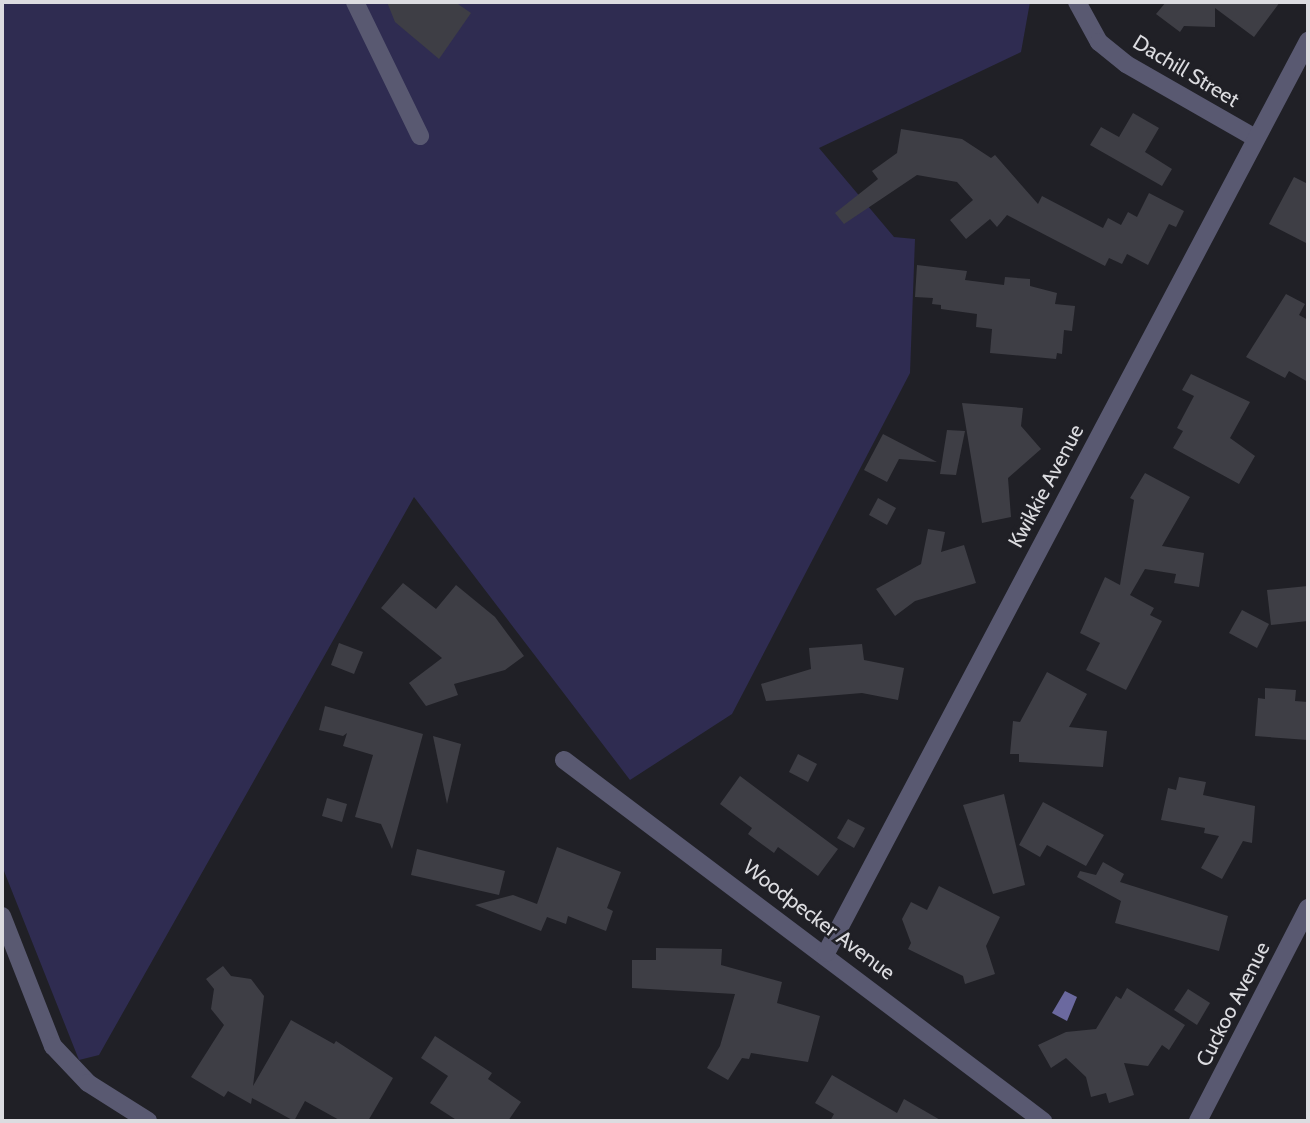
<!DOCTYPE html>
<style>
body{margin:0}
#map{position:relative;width:1310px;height:1123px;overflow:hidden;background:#202026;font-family:Cabin,sans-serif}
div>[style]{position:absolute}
.green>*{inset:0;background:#2f2c51}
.water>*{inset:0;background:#6b699f}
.building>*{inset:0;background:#3e3e45}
.minor>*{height:18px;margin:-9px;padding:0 9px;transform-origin:9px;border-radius:9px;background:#595971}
span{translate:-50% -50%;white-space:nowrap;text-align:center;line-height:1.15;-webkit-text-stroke:5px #202026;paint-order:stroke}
.street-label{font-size:21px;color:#dcdce0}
.frame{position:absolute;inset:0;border:4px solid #dcdce0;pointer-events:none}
</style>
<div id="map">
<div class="green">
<div style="clip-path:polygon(2px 2px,1030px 2px,1021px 52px,819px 148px,894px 237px,915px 239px,910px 373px,732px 714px,630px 780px,414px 497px,99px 1055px,79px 1060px,2px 866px)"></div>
</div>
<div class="water">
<div style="clip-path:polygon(1065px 991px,1077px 997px,1067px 1021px,1052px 1013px)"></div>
</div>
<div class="building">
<div style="clip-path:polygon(387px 2px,455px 2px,471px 13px,439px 59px,395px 22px)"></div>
<div style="clip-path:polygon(1166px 2px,1280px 2px,1254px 37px,1215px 8px,1215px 27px,1184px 26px,1180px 32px,1156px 14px)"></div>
<div style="clip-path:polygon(1133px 113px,1159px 128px,1145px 152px,1172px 169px,1162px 186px,1090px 145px,1101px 127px,1119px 137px)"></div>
<div style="clip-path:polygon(901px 129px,962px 139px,991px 158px,995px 155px,1038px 204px,1042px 196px,1103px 228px,1108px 218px,1121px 225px,1128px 212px,1137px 217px,1149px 193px,1184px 211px,1176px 227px,1169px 224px,1148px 265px,1127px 254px,1122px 264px,1109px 258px,1105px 266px,1007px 215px,997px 227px,990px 219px,966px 239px,950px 220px,973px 200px,957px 182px,917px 175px,844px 224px,835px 213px,878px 179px,872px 171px,897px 153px)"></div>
<div style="clip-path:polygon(1294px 177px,1308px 184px,1308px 244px,1269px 224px)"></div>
<div style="clip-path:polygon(917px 265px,967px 271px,965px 280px,1004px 285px,1005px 277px,1030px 279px,1030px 286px,1057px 293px,1055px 304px,1075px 306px,1072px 331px,1064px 330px,1062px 354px,1057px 353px,1056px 359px,990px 353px,992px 329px,976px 327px,977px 314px,941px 309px,941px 305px,932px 304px,933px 298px,915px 297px)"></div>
<div style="clip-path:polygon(1286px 294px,1305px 304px,1299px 315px,1308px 320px,1308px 382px,1289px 371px,1285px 378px,1246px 357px)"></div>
<div style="clip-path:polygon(1191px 374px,1250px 402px,1230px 438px,1255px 456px,1239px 484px,1173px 448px,1183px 431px,1177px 428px,1194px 396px,1182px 390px)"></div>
<div style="clip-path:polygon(962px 403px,1023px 408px,1021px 426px,1041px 449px,1008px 478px,1011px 517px,982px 523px)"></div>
<div style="clip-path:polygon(947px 430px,965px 431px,956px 475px,940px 474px)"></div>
<div style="clip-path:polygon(883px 434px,937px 462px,899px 459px,887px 482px,864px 470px)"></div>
<div style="clip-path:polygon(1145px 473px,1190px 497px,1162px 546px,1204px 553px,1199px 587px,1174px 583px,1176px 574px,1145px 569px,1130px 595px,1154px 608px,1150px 615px,1162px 621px,1126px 690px,1086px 670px,1100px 643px,1080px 633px,1105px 577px,1120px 585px,1134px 500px,1130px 498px)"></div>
<div style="clip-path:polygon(878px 498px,896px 508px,887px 525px,869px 515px)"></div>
<div style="clip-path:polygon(928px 529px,945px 532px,941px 552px,964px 545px,976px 583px,915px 601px,895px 616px,876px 589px,921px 564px)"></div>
<div style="clip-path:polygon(403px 583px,436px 609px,456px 585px,495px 617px,524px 656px,505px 670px,454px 684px,458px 695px,426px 706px,409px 683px,442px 658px,381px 608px)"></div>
<div style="clip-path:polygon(1308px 586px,1308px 621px,1271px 625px,1267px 590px)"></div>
<div style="clip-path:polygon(1242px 610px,1269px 624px,1257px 648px,1229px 633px)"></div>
<div style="clip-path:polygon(339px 643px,363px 652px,354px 674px,331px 665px)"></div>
<div style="clip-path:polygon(862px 644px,864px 660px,904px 668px,898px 700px,862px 693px,766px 701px,761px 684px,811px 669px,809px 648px)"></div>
<div style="clip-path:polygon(1047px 672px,1087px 694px,1069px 727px,1107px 731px,1103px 767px,1019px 762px,1019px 754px,1010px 754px,1013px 721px,1020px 722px)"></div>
<div style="clip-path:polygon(1265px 688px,1296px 690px,1295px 701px,1308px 702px,1308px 740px,1255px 736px,1258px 698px,1265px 699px)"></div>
<div style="clip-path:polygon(325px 706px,423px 734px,392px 849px,381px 824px,355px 817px,373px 755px,343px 746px,347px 733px,343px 736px,319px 730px)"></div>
<div style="clip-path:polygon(433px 736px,461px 744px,447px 804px)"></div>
<div style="clip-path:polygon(798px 754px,817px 764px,808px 782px,789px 772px)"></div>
<div style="clip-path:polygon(740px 776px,838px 849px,818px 876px,778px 847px,774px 853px,748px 834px,752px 828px,720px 804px)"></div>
<div style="clip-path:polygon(1179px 777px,1206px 782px,1203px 795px,1255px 806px,1252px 843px,1243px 841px,1222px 879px,1201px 868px,1219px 836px,1204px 833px,1205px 828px,1161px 820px,1168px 788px,1176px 790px)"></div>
<div style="clip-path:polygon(1004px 794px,1025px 885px,993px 894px,963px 805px)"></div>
<div style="clip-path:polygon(327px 798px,347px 804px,342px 822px,322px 816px)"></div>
<div style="clip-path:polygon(1043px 802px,1104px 835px,1086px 866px,1047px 845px,1040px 857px,1019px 845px)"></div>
<div style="clip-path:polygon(848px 819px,865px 828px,854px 848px,837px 838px)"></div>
<div style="clip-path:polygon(557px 847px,621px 872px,607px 908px,613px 911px,606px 931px,568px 916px,566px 924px,547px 917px,541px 931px,475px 905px,513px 895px,537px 904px)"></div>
<div style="clip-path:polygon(417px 849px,505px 871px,499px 895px,411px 875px)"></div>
<div style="clip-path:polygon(1103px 862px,1124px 874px,1120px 882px,1228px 916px,1219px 951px,1115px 923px,1121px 901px,1077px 877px,1080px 871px,1096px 875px)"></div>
<div style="clip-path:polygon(939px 886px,1000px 917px,986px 946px,995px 974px,965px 984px,963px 976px,908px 949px,911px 943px,902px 919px,911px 902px,927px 910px)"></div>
<div style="clip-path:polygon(656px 948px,722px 949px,721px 965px,782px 982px,777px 1003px,820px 1016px,808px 1062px,751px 1053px,749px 1059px,742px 1058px,728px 1080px,707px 1068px,720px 1046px,735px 994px,632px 988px,632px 960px,656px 960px)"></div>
<div style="clip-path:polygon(223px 966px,231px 976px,251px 979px,264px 996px,253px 1086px,291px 1020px,334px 1044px,336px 1041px,393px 1078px,368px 1121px,341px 1121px,305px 1101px,294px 1121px,252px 1098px,251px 1104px,228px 1091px,224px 1097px,191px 1077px,224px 1025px,211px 1009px,214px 989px,206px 979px)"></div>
<div style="clip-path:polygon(1127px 988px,1185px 1025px,1169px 1050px,1162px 1045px,1148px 1066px,1124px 1063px,1134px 1095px,1109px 1103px,1106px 1093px,1091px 1097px,1086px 1077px,1066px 1058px,1051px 1068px,1038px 1045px,1066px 1032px,1096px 1029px,1116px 996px,1121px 999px)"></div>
<div style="clip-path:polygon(1188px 989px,1210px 1003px,1197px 1025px,1174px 1010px)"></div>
<div style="clip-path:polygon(435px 1036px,492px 1073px,488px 1079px,521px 1102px,508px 1121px,458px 1121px,430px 1103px,448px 1076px,421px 1058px)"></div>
<div style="clip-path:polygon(832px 1075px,897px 1113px,904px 1099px,942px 1121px,830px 1121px,834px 1114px,815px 1103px)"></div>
</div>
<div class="minor">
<div style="left:355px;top:2px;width:149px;rotate:64.1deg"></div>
<div style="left:1077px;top:2px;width:46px;rotate:61.2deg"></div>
<div style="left:1099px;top:42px;width:35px;rotate:39deg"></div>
<div style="left:1126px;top:64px;width:149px;rotate:29.8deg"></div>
<div style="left:564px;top:760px;width:600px;rotate:37deg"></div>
<div style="left:2px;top:916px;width:140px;rotate:68.6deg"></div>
<div style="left:53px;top:1046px;width:51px;rotate:46.6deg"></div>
<div style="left:88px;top:1083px;width:71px;rotate:32.3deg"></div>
<div style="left:826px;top:953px;width:1032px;rotate:-62.14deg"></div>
<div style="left:1198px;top:1121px;width:240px;rotate:-62.7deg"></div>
</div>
<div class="street-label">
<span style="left:1186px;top:71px;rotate:31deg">Dachill Street</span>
<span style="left:1046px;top:486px;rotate:-62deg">Kwikkie Avenue</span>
<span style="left:819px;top:920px;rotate:37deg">Woodpecker Avenue</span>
<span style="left:1233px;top:1004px;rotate:-63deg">Cuckoo Avenue</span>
</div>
<div class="frame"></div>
</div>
